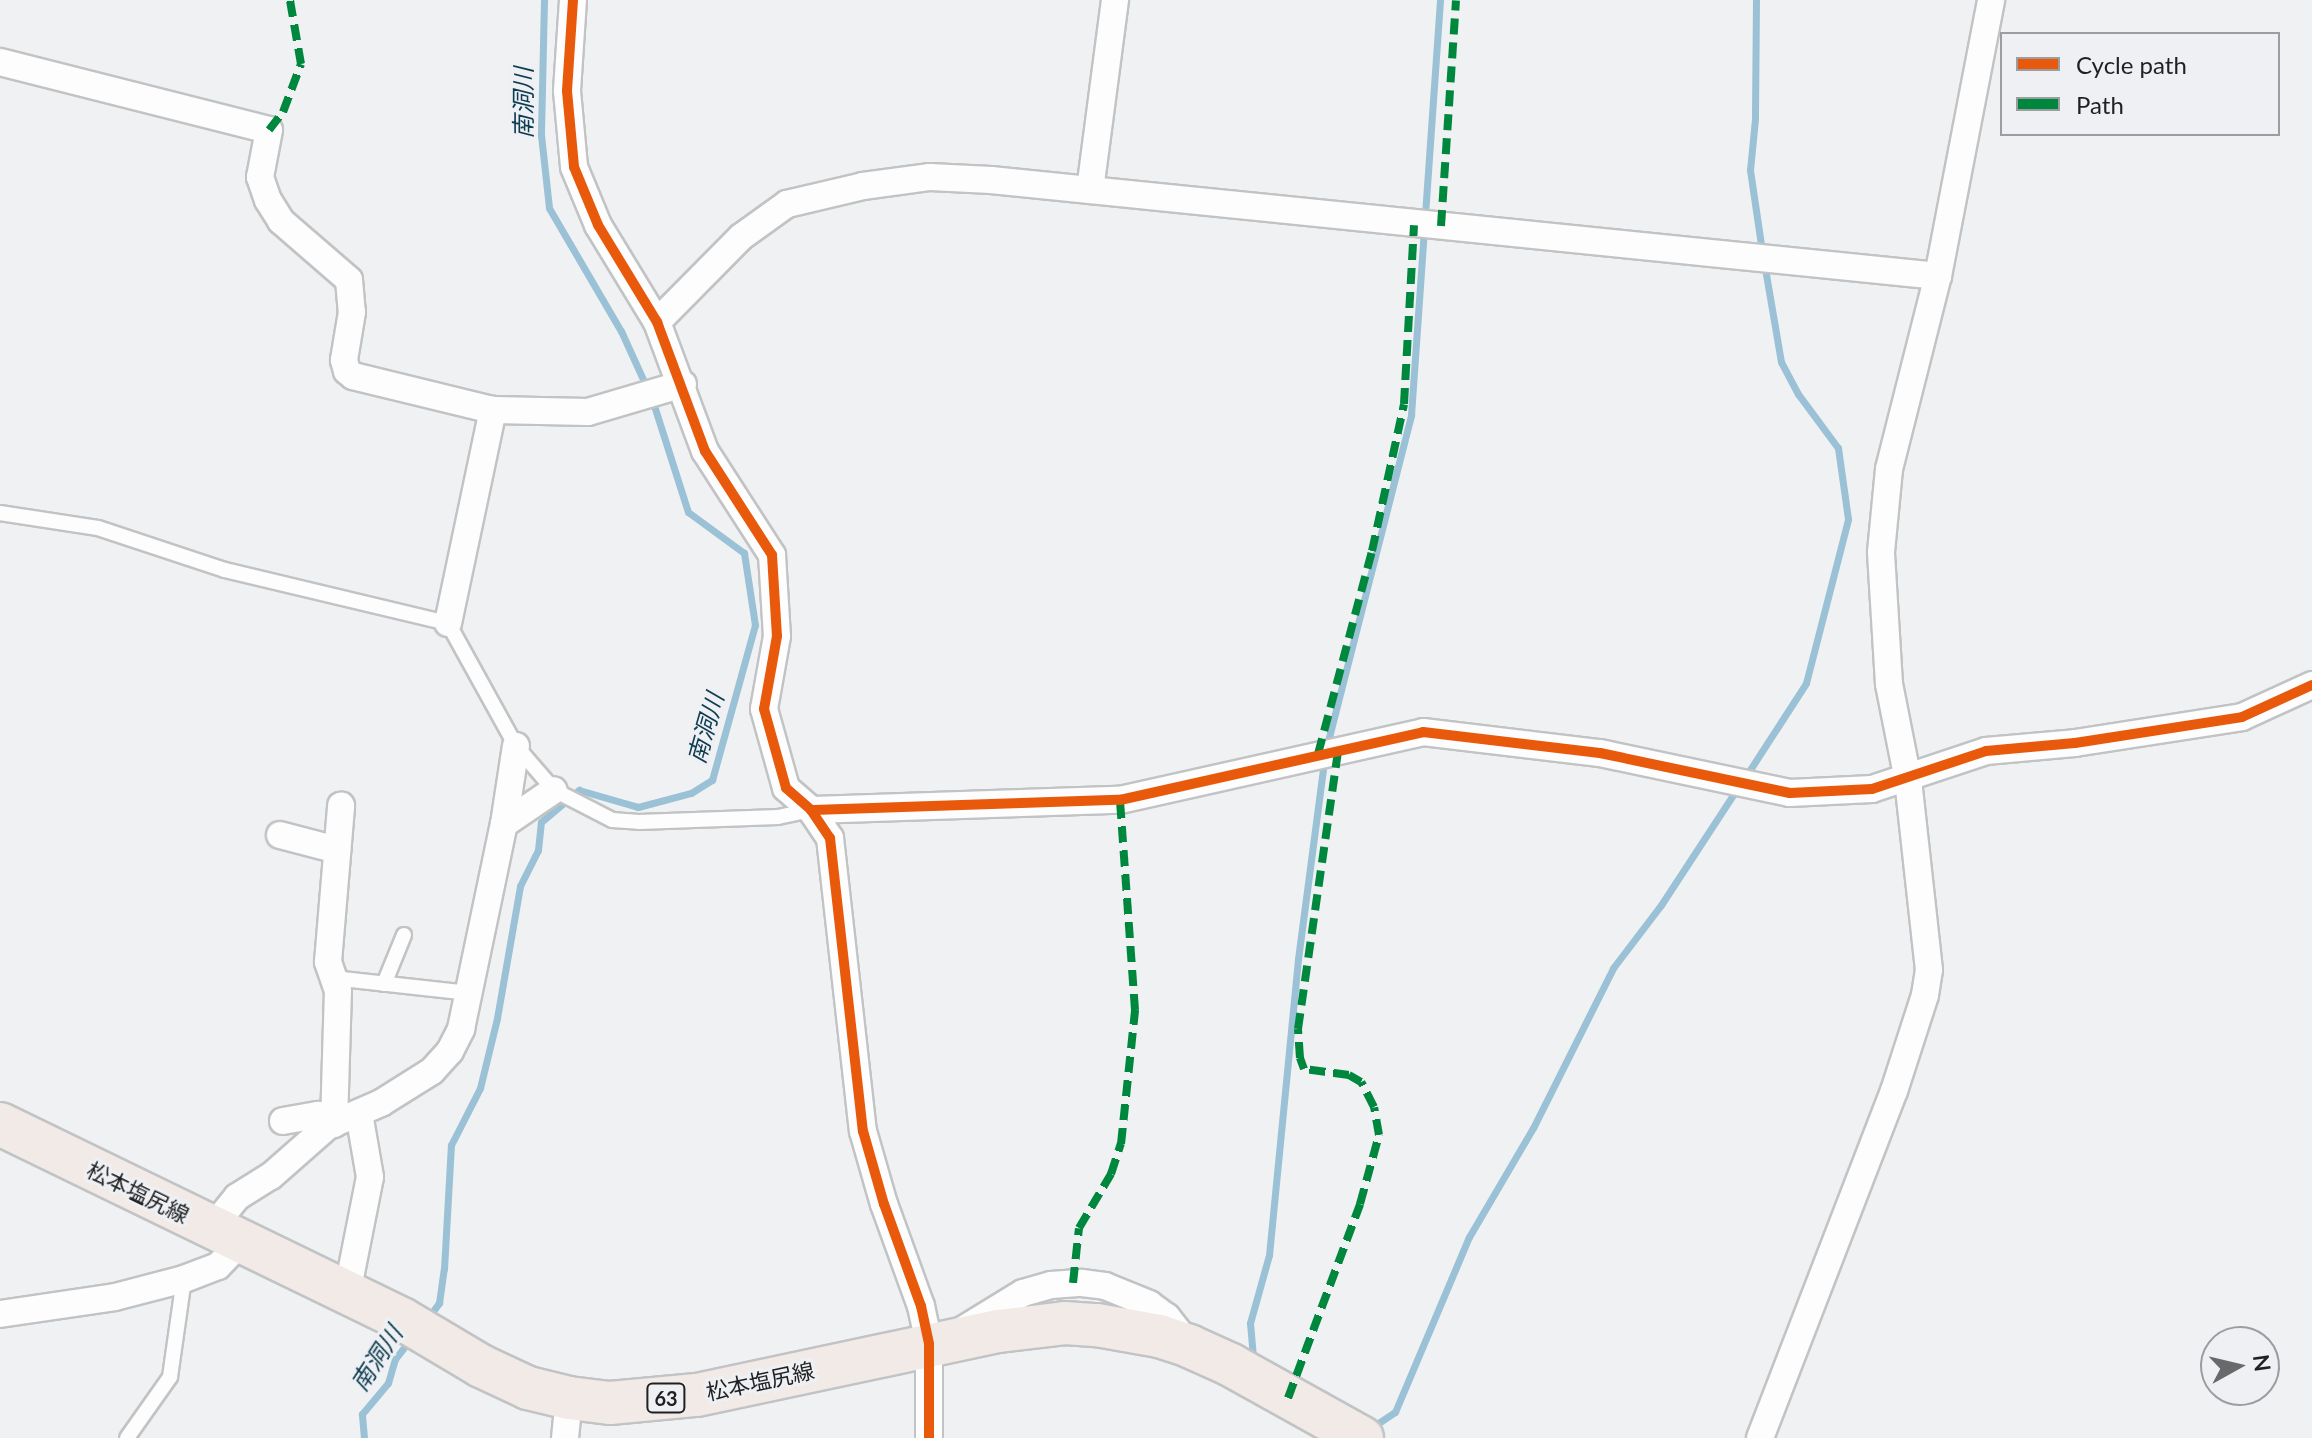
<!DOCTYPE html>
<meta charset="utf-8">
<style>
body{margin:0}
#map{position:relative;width:2312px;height:1438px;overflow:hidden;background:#eff1f3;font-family:Lato,"Noto Sans JP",sans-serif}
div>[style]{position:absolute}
.stream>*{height:7px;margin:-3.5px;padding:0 3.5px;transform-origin:3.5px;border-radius:3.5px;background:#9ac1d5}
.roads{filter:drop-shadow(2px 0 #c2c3c5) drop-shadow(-2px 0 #c2c3c5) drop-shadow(0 2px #c2c3c5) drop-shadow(0 -2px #c2c3c5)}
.lane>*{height:14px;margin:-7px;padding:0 7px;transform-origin:7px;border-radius:7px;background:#fdfdfd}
.street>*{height:26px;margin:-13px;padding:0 13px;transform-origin:13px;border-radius:13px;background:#fdfdfd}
.primary>*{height:42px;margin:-21px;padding:0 21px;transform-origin:21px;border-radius:21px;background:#f1eae6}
.quiet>*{height:8px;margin-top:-4px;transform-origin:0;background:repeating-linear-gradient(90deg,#00873e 0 16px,transparent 0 24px)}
.cycleway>*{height:10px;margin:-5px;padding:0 5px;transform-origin:5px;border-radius:5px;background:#e8590c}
span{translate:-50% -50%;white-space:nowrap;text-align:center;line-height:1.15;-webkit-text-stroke:6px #eef0f4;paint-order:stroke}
.shield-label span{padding:2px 6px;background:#eef0f4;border:2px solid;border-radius:6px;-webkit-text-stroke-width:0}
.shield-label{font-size:20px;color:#1f2021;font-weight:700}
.street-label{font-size:22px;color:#1f2021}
.water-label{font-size:24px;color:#0e3d51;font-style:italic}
.legend{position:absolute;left:2000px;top:32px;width:280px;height:104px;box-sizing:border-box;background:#eef0f4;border:2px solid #9b9da0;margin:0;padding:10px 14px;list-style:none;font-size:24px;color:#1f2021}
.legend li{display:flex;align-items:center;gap:16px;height:40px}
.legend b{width:40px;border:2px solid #9b9da0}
.north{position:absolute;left:2200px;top:1326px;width:80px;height:80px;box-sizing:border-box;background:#eef0f4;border:2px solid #9b9da0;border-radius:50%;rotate:82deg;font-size:22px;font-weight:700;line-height:32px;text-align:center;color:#1f2021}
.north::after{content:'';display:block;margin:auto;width:28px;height:36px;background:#68696a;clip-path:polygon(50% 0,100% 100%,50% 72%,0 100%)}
</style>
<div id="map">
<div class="stream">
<div style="left:544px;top:0;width:135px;rotate:91.3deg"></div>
<div style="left:541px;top:135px;width:73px;rotate:83.7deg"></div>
<div style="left:549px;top:208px;width:143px;rotate:59.7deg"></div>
<div style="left:621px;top:331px;width:63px;rotate:65.5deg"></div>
<div style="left:1756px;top:0;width:119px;rotate:90.5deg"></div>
<div style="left:1755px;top:119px;width:51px;rotate:95.6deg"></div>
<div style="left:1750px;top:170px;width:82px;rotate:81.6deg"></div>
<div style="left:1326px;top:749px;width:345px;rotate:-75.7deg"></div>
<div style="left:1411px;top:415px;width:416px;rotate:-86deg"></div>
<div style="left:1744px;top:779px;width:114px;rotate:-57.1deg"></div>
<div style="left:1806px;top:683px;width:169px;rotate:-75.6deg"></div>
<div style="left:1848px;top:519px;width:72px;rotate:-98deg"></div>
<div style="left:1838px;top:448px;width:67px;rotate:-126.5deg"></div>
<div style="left:1798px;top:394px;width:36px;rotate:-118deg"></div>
<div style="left:1781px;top:362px;width:100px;rotate:-99.7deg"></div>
<div style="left:428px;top:1318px;width:19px;rotate:-54deg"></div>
<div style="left:439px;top:1303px;width:34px;rotate:-82deg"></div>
<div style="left:444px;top:1269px;width:124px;rotate:-86.8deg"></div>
<div style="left:451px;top:1145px;width:64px;rotate:-63deg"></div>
<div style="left:480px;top:1088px;width:72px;rotate:-76.3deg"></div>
<div style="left:497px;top:1018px;width:134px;rotate:-80.1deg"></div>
<div style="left:520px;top:886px;width:40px;rotate:-63.4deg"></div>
<div style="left:538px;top:850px;width:28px;rotate:-84deg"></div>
<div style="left:541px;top:822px;width:50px;rotate:-40.1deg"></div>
<div style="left:579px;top:790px;width:61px;rotate:16.1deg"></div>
<div style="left:638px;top:807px;width:55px;rotate:-14.8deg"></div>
<div style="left:691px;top:793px;width:25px;rotate:-32deg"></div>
<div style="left:712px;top:780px;width:161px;rotate:-74.5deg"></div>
<div style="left:755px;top:625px;width:73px;rotate:-98.7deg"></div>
<div style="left:744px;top:553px;width:69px;rotate:-143.8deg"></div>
<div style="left:688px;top:512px;width:119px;rotate:-107.7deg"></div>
<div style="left:1253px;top:1357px;width:34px;rotate:-95deg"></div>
<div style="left:1250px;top:1323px;width:71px;rotate:-74.4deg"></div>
<div style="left:1269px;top:1255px;width:297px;rotate:-84.4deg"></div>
<div style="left:1298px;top:959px;width:200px;rotate:-82.5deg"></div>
<div style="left:1371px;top:1428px;width:29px;rotate:-34deg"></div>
<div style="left:1395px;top:1412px;width:190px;rotate:-67.1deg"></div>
<div style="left:1469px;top:1237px;width:126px;rotate:-59.6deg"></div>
<div style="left:1533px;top:1128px;width:179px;rotate:-63.4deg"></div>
<div style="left:1613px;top:968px;width:79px;rotate:-52.7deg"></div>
<div style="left:1661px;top:905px;width:139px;rotate:-56.8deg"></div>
<div style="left:364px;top:1438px;width:24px;rotate:-95deg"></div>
<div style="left:362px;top:1414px;width:40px;rotate:-50deg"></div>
<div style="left:388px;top:1383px;width:25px;rotate:-74deg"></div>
<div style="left:395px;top:1359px;width:24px;rotate:-52deg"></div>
</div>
<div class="roads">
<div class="lane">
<div style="left:0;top:513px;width:99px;rotate:8.7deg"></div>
<div style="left:98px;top:528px;width:134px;rotate:18.3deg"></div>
<div style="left:225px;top:570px;width:229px;rotate:13.4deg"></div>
<div style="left:448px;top:623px;width:141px;rotate:61.1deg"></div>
<div style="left:516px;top:746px;width:58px;rotate:49.2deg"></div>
<div style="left:554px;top:790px;width:65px;rotate:27.3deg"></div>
<div style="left:612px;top:820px;width:27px;rotate:4deg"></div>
<div style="left:639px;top:822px;width:139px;rotate:-2.1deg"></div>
<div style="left:778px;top:817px;width:34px;rotate:-12deg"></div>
<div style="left:333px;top:978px;width:137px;rotate:6.3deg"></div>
<div style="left:384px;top:984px;width:53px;rotate:-67.8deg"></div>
<div style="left:127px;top:1438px;width:75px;rotate:-54.8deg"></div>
<div style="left:170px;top:1377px;width:99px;rotate:-81.9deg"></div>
</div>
<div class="street">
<div style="left:573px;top:0;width:91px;rotate:93.8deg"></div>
<div style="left:567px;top:91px;width:76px;rotate:84.7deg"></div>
<div style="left:574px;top:167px;width:63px;rotate:67.5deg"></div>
<div style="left:598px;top:225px;width:114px;rotate:58.7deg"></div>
<div style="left:657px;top:322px;width:138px;rotate:69.6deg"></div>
<div style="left:705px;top:451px;width:124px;rotate:57.2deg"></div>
<div style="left:772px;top:555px;width:81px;rotate:86.5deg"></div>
<div style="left:777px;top:636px;width:74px;rotate:100.1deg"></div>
<div style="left:764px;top:709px;width:82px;rotate:74.4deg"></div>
<div style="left:786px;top:788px;width:33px;rotate:41deg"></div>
<div style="left:811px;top:810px;width:34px;rotate:56deg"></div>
<div style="left:830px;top:838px;width:295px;rotate:83.6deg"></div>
<div style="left:863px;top:1131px;width:76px;rotate:74deg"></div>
<div style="left:884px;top:1204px;width:109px;rotate:70.1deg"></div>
<div style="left:921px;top:1306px;width:39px;rotate:78deg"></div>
<div style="left:929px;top:1344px;width:94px;rotate:90deg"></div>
<div style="left:0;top:62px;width:277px;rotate:14.2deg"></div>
<div style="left:269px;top:130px;width:48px;rotate:100.8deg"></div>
<div style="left:260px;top:177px;width:24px;rotate:71deg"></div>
<div style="left:268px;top:200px;width:25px;rotate:58deg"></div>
<div style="left:281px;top:221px;width:90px;rotate:40.9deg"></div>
<div style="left:349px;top:280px;width:32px;rotate:85deg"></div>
<div style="left:352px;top:312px;width:49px;rotate:99.5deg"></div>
<div style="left:344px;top:360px;width:11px;rotate:75deg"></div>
<div style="left:347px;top:371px;width:8px;rotate:40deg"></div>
<div style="left:353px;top:376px;width:144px;rotate:13.7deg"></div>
<div style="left:493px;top:410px;width:95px;rotate:1.2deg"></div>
<div style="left:588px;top:412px;width:99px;rotate:-16.4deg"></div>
<div style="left:1090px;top:190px;width:192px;rotate:-82.5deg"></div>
<div style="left:657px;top:322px;width:120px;rotate:-45.3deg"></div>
<div style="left:741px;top:237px;width:57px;rotate:-35.7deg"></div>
<div style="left:787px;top:204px;width:78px;rotate:-13.3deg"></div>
<div style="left:863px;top:186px;width:68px;rotate:-7.7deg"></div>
<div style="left:930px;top:177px;width:61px;rotate:2.8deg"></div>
<div style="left:991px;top:180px;width:952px;rotate:5.79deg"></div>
<div style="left:448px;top:623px;width:218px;rotate:-78.1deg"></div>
<div style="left:811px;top:810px;width:309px;rotate:-1.9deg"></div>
<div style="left:1120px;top:800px;width:311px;rotate:-12.6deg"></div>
<div style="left:1423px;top:732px;width:178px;rotate:6.8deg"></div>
<div style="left:1600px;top:753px;width:194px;rotate:11.9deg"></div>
<div style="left:1790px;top:793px;width:82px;rotate:-2.8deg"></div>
<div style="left:1872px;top:789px;width:120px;rotate:-18.4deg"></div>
<div style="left:1986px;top:751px;width:89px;rotate:-5.1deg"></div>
<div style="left:2075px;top:743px;width:169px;rotate:-8.8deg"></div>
<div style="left:2242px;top:717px;width:77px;rotate:-24.6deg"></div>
<div style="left:504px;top:824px;width:60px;rotate:-34.2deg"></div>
<div style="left:280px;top:835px;width:59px;rotate:14.7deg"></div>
<div style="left:283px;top:1121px;width:36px;rotate:-10deg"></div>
<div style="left:318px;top:1115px;width:18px;rotate:29deg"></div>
<div style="left:334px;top:1124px;width:133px;rotate:-88.3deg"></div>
<div style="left:338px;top:991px;width:31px;rotate:-109deg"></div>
<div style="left:328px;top:962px;width:157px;rotate:-85.2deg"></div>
<div style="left:212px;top:1228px;width:40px;rotate:-51deg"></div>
<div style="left:237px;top:1197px;width:40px;rotate:-32deg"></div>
<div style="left:271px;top:1176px;width:76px;rotate:-41.3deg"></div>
<div style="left:328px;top:1126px;width:58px;rotate:-23.5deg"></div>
<div style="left:381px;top:1103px;width:60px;rotate:-32.1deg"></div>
<div style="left:432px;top:1071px;width:27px;rotate:-48deg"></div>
<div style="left:450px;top:1051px;width:25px;rotate:-63deg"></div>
<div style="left:461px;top:1029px;width:209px;rotate:-78.2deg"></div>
<div style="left:504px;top:824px;width:79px;rotate:-81.3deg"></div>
<div style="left:347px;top:1293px;width:118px;rotate:-78.8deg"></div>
<div style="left:370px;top:1177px;width:65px;rotate:-99.8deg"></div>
<div style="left:0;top:1314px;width:116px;rotate:-8.4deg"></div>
<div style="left:115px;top:1297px;width:71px;rotate:-14.6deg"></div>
<div style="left:184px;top:1279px;width:36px;rotate:-21deg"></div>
<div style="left:218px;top:1266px;width:33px;rotate:-46deg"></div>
<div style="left:959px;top:1332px;width:75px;rotate:-31.4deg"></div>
<div style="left:1023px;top:1293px;width:29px;rotate:-16deg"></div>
<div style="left:1051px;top:1285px;width:31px;rotate:-4deg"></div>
<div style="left:1082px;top:1283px;width:23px;rotate:7deg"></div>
<div style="left:1105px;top:1286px;width:48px;rotate:22.2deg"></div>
<div style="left:1149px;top:1304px;width:22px;rotate:36deg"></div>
<div style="left:1167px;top:1317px;width:33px;rotate:52deg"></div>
<div style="left:565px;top:1438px;width:40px;rotate:-84.3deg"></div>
<div style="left:1760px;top:1438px;width:372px;rotate:-68.9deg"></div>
<div style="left:1894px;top:1091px;width:101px;rotate:-72.1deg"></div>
<div style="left:1925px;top:995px;width:25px;rotate:-81deg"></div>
<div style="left:1929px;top:970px;width:191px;rotate:-96.3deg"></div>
<div style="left:1908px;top:780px;width:98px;rotate:-101.2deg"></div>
<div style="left:1889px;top:684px;width:132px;rotate:-93.5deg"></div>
<div style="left:1881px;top:552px;width:83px;rotate:-84.5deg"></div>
<div style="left:1889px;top:469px;width:199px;rotate:-75.8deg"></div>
<div style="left:1938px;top:276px;width:281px;rotate:-79.1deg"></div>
</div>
<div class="primary">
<div style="left:0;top:1124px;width:447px;rotate:25.9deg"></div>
<div style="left:402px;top:1319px;width:92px;rotate:30.7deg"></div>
<div style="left:481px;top:1366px;width:52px;rotate:25.1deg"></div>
<div style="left:528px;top:1388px;width:42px;rotate:13.7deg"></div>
<div style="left:569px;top:1398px;width:41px;rotate:7deg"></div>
<div style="left:610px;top:1403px;width:87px;rotate:-5.3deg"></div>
<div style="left:697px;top:1395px;width:309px;rotate:-12deg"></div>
<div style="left:999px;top:1331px;width:66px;rotate:-6.9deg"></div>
<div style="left:1065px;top:1323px;width:32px;rotate:4deg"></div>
<div style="left:1097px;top:1325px;width:63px;rotate:10.1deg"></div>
<div style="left:1159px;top:1336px;width:32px;rotate:18deg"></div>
<div style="left:1189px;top:1346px;width:46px;rotate:24.3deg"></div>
<div style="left:1231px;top:1365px;width:150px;rotate:29.1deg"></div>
</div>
</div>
<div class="quiet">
<div style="left:269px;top:130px;width:23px;rotate:-52deg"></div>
<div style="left:283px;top:112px;width:51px;rotate:-69.4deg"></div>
<div style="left:301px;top:64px;width:65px;rotate:-99.8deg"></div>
<div style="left:1441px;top:226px;width:226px;rotate:-86.2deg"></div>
<div style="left:1318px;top:754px;width:210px;rotate:-75.1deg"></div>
<div style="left:1372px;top:551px;width:150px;rotate:-77.7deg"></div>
<div style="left:1404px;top:404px;width:179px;rotate:-86.8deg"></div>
<div style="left:1073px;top:1283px;width:55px;rotate:-83.8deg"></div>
<div style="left:1079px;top:1228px;width:63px;rotate:-59.3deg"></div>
<div style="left:1111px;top:1174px;width:32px;rotate:-72deg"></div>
<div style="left:1121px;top:1144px;width:135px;rotate:-84deg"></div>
<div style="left:1135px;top:1010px;width:211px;rotate:-94.1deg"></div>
<div style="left:1288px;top:1398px;width:207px;rotate:-69.6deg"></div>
<div style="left:1360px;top:1204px;width:72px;rotate:-74.6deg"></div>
<div style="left:1379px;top:1135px;width:28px;rotate:-100deg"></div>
<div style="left:1374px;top:1107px;width:28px;rotate:-117deg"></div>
<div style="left:1361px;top:1082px;width:14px;rotate:-150deg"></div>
<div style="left:1349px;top:1075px;width:45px;rotate:-172.4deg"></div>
<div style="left:1304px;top:1069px;width:12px;rotate:-110deg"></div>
<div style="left:1300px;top:1058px;width:29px;rotate:-94deg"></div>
<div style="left:1298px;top:1029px;width:280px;rotate:-81.8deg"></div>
</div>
<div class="cycleway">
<div style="left:573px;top:0;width:91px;rotate:93.8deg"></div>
<div style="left:567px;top:91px;width:76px;rotate:84.7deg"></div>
<div style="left:574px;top:167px;width:63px;rotate:67.5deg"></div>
<div style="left:598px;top:225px;width:114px;rotate:58.7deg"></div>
<div style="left:657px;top:322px;width:138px;rotate:69.6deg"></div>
<div style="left:705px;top:451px;width:124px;rotate:57.2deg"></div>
<div style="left:772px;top:555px;width:81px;rotate:86.5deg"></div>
<div style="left:777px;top:636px;width:74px;rotate:100.1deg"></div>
<div style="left:764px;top:709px;width:82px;rotate:74.4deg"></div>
<div style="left:786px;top:788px;width:33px;rotate:41deg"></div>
<div style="left:811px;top:810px;width:34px;rotate:56deg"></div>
<div style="left:830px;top:838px;width:295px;rotate:83.6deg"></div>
<div style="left:863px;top:1131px;width:76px;rotate:74deg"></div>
<div style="left:884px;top:1204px;width:109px;rotate:70.1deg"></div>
<div style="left:921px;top:1306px;width:39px;rotate:78deg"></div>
<div style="left:929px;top:1344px;width:94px;rotate:90deg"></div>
<div style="left:811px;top:810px;width:309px;rotate:-1.9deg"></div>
<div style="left:1120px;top:800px;width:311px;rotate:-12.6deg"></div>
<div style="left:1423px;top:732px;width:178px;rotate:6.8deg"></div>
<div style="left:1600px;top:753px;width:194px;rotate:11.9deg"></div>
<div style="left:1790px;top:793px;width:82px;rotate:-2.8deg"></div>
<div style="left:1872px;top:789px;width:120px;rotate:-18.4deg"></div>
<div style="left:1986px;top:751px;width:89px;rotate:-5.1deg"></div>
<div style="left:2075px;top:743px;width:169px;rotate:-8.8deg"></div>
<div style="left:2242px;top:717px;width:77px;rotate:-24.6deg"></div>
</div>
<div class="shield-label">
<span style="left:666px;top:1398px">63</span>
</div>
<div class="street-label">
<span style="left:138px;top:1192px;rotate:26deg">松本塩尻線</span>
<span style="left:760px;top:1381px;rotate:-12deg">松本塩尻線</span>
</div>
<div class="water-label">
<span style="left:523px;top:103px;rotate:-90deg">南洞川</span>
<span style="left:705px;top:728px;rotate:-74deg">南洞川</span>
<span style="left:376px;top:1358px;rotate:-57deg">南洞川</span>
</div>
<ul class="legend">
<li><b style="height:10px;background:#e8590c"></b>Cycle path</li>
<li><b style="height:10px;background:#00873e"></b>Path</li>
</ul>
<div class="north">N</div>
</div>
